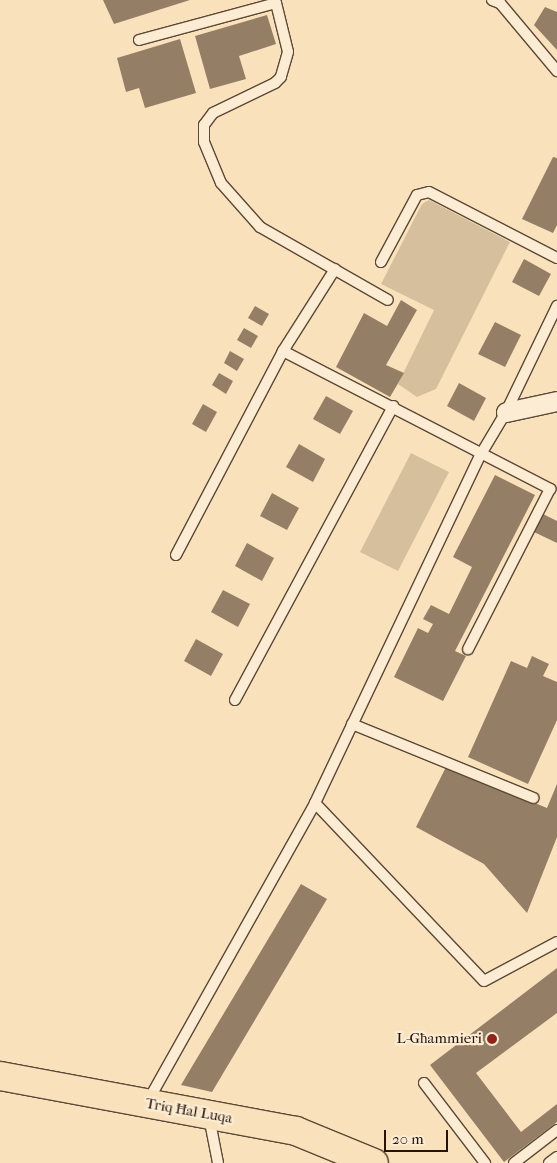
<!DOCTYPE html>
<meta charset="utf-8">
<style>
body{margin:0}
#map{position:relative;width:557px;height:1163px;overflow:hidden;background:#f9e2bb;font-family:"IM FELL French Canon",serif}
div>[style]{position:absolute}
.green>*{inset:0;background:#d5bf9d}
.building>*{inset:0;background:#947f66}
.roads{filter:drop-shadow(1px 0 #5b4836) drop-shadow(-1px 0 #5b4836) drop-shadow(0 1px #5b4836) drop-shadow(0 -1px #5b4836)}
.service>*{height:10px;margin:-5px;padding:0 5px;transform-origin:5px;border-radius:5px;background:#fbecd3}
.minor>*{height:19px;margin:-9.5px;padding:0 9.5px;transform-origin:9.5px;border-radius:9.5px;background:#fbecd3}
.trunk>*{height:28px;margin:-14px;padding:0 14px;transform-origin:14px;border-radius:14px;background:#f9e2bb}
.dots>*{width:14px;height:14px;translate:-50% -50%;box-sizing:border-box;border:2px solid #fbecd3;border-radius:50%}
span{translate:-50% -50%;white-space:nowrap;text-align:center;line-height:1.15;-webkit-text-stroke:4.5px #fbecd3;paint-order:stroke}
.poi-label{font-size:15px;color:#261409}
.right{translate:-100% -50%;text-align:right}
.street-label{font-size:15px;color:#261409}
.scale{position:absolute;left:384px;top:1130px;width:64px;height:22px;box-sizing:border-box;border:2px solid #261409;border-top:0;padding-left:6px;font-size:15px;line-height:18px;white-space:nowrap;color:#261409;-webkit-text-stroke:4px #fbecd3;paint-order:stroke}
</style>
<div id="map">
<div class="green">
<div style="clip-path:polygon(429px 200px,510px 242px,436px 389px,417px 397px,398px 384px,434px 310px,381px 284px,422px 204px)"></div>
<div style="clip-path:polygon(411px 453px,449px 472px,398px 571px,360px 552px)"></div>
</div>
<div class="building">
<div style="clip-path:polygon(103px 0,190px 0,114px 24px)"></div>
<div style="clip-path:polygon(545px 7px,557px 12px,557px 50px,534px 25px)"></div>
<div style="clip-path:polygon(267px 15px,276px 44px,239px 56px,246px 79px,210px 89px,195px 36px)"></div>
<div style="clip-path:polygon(180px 39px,196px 93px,145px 108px,139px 88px,126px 92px,117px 58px)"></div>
<div style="clip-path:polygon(553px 157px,557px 158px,557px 225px,553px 233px,522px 219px)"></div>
<div style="clip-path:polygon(524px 259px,551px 274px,539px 296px,512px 282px)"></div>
<div style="clip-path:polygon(401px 300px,417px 310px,386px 365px,404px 373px,390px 397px,336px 367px,364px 313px,387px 326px)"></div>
<div style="clip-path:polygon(255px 306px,269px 314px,262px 326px,248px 318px)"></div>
<div style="clip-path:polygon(495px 322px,521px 335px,505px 367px,478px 354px)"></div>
<div style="clip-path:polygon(244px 328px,258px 336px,251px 348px,237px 340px)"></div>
<div style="clip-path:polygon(230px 351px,244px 359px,237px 371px,224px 363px)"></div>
<div style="clip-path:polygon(219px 373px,233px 381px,226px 394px,212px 385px)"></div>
<div style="clip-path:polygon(459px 383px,486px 398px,474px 421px,447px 406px)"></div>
<div style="clip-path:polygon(326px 396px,353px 411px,340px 434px,313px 419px)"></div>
<div style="clip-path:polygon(203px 404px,217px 412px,206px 432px,192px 424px)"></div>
<div style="clip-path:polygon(299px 444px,325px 459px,313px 482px,286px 467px)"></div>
<div style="clip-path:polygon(495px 475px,535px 495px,455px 651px,466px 656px,443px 701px,394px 677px,418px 628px,428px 633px,433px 624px,423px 619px,431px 605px,449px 614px,472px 567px,453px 557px)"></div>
<div style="clip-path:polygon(272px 493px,299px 508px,287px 530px,260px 516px)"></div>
<div style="clip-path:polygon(543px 514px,557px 521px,557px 543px,534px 532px)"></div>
<div style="clip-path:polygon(247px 543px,274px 558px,262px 581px,235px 566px)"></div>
<div style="clip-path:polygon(223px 590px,250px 604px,238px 627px,211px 612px)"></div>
<div style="clip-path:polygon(196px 639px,223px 654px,211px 676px,184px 661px)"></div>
<div style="clip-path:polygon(532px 656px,549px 664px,543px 676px,557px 682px,557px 720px,528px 784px,468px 757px,511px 661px,527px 668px)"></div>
<div style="clip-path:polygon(446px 767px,547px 808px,557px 784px,557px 837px,527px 913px,484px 864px,416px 827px)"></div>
<div style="clip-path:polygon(301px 884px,327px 899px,212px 1092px,181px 1085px)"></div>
<div style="clip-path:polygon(557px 968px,557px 1013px,476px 1073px,521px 1132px,557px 1104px,557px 1122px,504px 1162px,430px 1065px)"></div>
</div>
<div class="roads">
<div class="service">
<div style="left:492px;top:0;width:9px;rotate:21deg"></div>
<div style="left:500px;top:3px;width:89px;rotate:50deg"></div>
<div style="left:139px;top:40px;width:142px;rotate:-15.1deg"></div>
<div style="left:276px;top:3px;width:50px;rotate:76.2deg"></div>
<div style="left:288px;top:52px;width:26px;rotate:106deg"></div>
<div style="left:281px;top:77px;width:8px;rotate:135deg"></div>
<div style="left:275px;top:83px;width:69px;rotate:154.2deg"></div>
<div style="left:213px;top:113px;width:15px;rotate:127deg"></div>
<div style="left:204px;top:125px;width:17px;rotate:90deg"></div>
<div style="left:204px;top:142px;width:44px;rotate:67.5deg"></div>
<div style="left:221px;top:183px;width:59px;rotate:48.4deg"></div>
<div style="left:260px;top:227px;width:147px;rotate:29.7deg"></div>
<div style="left:381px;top:262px;width:76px;rotate:-61.8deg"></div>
<div style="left:417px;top:195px;width:12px;rotate:-14deg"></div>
<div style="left:429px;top:192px;width:144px;rotate:27.3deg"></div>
<div style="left:283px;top:351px;width:301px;rotate:27.3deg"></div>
<div style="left:550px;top:489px;width:180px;rotate:117.1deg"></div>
<div style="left:176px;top:555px;width:230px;rotate:-62.3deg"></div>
<div style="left:283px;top:351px;width:97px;rotate:-57.6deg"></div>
<div style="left:235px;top:700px;width:334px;rotate:-61.7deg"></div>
<div style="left:352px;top:724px;width:196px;rotate:22.2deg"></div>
<div style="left:315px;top:803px;width:245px;rotate:46.5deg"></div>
<div style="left:484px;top:981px;width:83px;rotate:-28.1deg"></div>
<div style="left:424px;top:1083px;width:101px;rotate:52.7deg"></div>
<div style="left:148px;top:1101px;width:342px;rotate:-60.7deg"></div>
<div style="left:315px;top:803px;width:386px;rotate:-64.6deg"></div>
<div style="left:481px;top:454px;width:49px;rotate:-59.2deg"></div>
<div style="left:506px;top:412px;width:118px;rotate:-64.3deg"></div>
<div style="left:209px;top:1117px;width:47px;rotate:78.9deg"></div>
<div style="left:514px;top:1163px;width:54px;rotate:-37.5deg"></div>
<div style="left:549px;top:1163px;width:10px;rotate:-37deg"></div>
</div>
<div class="minor">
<div style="left:506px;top:412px;width:52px;rotate:-12.2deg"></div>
</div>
<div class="trunk">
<div style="left:0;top:1076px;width:301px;rotate:10.5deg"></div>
<div style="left:296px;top:1131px;width:84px;rotate:22.3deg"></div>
</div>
</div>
<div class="dots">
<div style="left:492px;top:1039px;background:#8f2418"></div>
</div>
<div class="poi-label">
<span class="right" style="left:482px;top:1039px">L-Għammieri</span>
</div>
<div class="street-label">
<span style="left:189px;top:1111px;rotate:10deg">Triq Ħal Luqa</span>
</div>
<div class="scale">20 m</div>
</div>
